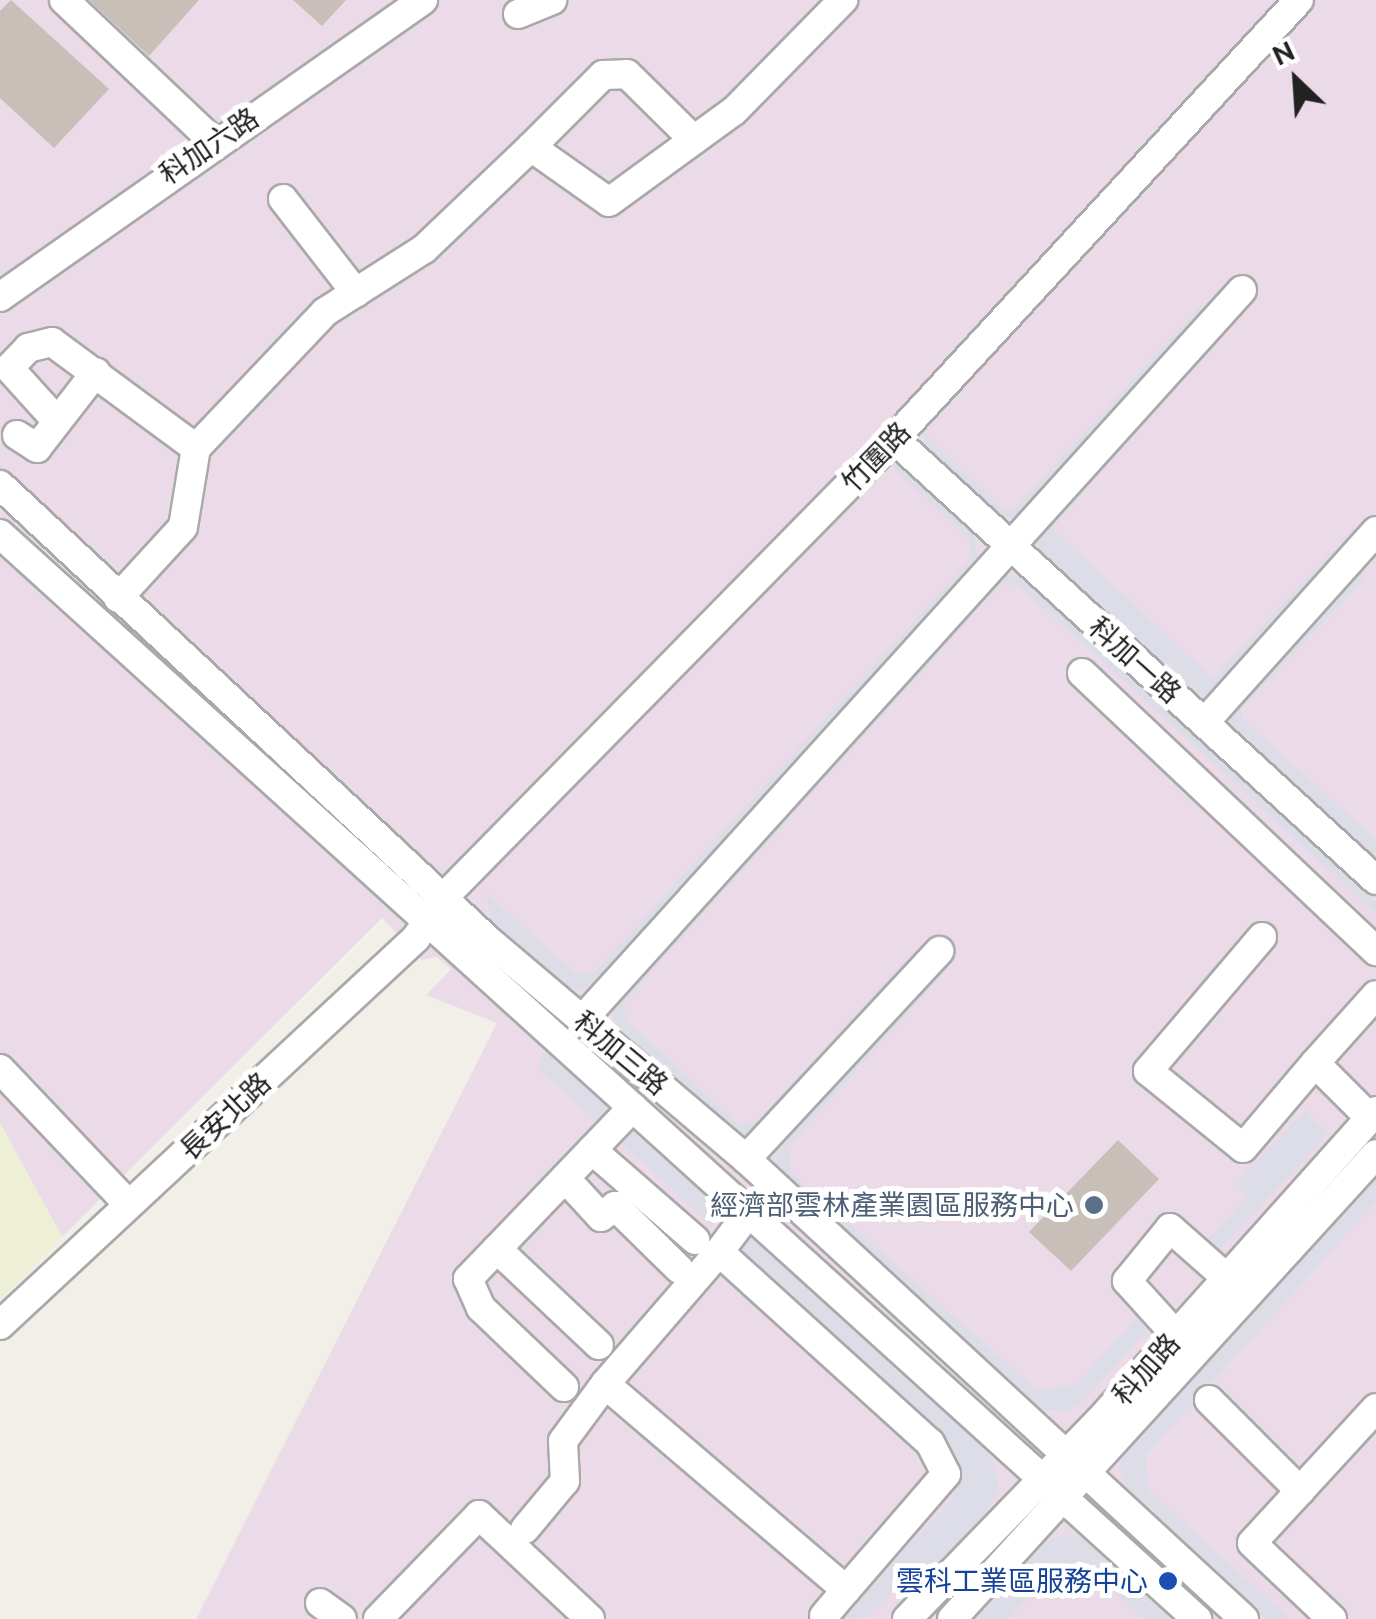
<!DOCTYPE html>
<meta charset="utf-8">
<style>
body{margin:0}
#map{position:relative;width:1376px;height:1619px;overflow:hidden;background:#f2efe9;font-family:Ubuntu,"Noto Sans TC",sans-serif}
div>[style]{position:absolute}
.industrial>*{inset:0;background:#ebdbe8}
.farmland>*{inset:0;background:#eef0d5}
.plaza>*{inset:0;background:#dddde8}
.building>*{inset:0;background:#c7bfb8}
.roads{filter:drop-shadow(2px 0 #a9a9a9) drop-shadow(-2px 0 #a9a9a9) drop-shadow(0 2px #a9a9a9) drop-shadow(0 -2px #a9a9a9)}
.minor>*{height:28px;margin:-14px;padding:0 14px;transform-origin:14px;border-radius:14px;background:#fff}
.dots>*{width:28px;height:28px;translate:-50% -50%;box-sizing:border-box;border:5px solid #fff;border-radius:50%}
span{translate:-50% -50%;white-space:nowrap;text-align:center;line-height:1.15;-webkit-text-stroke:10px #fff;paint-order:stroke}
.street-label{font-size:28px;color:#222}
.service-label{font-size:28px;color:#4e5e75}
.right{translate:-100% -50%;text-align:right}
.transit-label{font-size:28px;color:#164399}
.north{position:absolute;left:1246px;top:30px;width:100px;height:100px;-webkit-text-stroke:8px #fff;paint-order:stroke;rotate:335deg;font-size:28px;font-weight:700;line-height:40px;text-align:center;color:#222}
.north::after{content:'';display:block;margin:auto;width:35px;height:45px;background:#222;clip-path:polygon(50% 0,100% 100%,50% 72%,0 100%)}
</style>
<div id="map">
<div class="industrial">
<div style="clip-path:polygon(0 0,1376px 0,1376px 1619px,196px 1619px,497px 1023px,426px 995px,451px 969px,437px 957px,422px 960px,382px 918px,62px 1237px,0 1123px)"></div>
</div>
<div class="farmland">
<div style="clip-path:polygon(0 1123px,62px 1237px,0 1301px)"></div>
</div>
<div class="plaza">
<div style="clip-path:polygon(1200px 306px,1203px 318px,1016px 520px,997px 516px,927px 449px,920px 428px,1001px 508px,1016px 507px)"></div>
<div style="clip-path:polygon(1219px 326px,1230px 327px,1052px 528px,1213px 678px,1354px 527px,1356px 537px,1216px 690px,1195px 695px,1042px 556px,1036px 535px)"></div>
<div style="clip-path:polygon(889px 464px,907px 468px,973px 533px,979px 560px,599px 983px,580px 990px,562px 984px,491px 918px,486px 893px,576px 974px,594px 973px,971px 558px,968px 540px)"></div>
<div style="clip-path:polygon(1362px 562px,1365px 578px,1241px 710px,1242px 719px,1376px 839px,1376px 862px,1226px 720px)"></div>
<div style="clip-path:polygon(1002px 572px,1022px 579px,1376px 900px,1376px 914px,1088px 648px,1016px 585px,1001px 584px,624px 1002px,626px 1019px,738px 1124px,757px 1121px,915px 949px,915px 961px,755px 1134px,738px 1136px,617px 1032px,611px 1006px)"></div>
<div style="clip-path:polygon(944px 973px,789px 1146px,791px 1171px,1036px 1389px,1075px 1385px,1142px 1312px,1147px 1331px,1083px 1401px,1064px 1412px,1035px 1410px,776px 1171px,777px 1143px,929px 975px)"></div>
<div style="clip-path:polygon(548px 1046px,724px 1205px,712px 1226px,537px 1067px)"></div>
<div style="clip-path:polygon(1305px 1110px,1328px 1134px,1216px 1254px,1204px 1244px,1248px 1196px,1235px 1184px)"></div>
<div style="clip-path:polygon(1376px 1164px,1376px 1202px,1146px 1455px,1148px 1490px,1290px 1619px,1265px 1619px,1128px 1494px,1119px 1467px,1128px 1443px)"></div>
<div style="clip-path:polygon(748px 1231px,984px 1444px,994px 1463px,999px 1489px,985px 1515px,909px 1599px,896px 1588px,867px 1617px,840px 1619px,954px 1498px,951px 1454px,733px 1246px)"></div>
<div style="clip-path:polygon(1073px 1535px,1095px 1544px,1177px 1619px,1144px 1619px,1083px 1564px,1054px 1570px,1008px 1619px,973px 1619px,1038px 1550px,1052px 1538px)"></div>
</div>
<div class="building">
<div style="clip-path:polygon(11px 0,109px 89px,54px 148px,0 98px,0 11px)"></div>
<div style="clip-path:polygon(89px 0,199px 0,149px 56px)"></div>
<div style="clip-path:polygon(293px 0,346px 0,322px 26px)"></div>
<div style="clip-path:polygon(1118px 1140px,1159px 1179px,1071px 1271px,1029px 1232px)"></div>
</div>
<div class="roads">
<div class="minor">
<div style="left:64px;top:0;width:207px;rotate:43.4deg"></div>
<div style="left:518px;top:14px;width:37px;rotate:-22deg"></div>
<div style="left:531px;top:147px;width:102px;rotate:-45deg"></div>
<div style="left:603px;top:75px;width:24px;rotate:-2deg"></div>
<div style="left:627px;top:74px;width:94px;rotate:44.6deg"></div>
<div style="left:283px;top:199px;width:119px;rotate:52.2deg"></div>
<div style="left:0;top:297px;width:517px;rotate:-35.07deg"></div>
<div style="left:56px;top:420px;width:70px;rotate:-132.1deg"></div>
<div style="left:9px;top:368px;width:28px;rotate:-46deg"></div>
<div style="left:28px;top:348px;width:25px;rotate:-14deg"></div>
<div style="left:52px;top:342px;width:179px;rotate:36.4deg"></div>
<div style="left:17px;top:435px;width:24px;rotate:33deg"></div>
<div style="left:37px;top:448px;width:96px;rotate:-52.2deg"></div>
<div style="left:894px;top:439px;width:653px;rotate:42.46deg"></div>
<div style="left:0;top:485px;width:669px;rotate:43deg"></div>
<div style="left:489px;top:941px;width:337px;rotate:40.3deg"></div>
<div style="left:746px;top:1159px;width:678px;rotate:42.73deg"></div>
<div style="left:0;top:534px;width:1616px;rotate:42.19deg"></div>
<div style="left:118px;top:598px;width:96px;rotate:-47.5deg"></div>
<div style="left:183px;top:527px;width:80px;rotate:-80.7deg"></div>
<div style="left:196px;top:448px;width:187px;rotate:-46.5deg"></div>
<div style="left:325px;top:312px;width:117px;rotate:-32.5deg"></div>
<div style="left:424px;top:249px;width:148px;rotate:-43.6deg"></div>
<div style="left:531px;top:147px;width:95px;rotate:35.2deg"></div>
<div style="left:609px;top:202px;width:155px;rotate:-36.1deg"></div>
<div style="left:734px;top:111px;width:156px;rotate:-45.5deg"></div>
<div style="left:1082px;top:673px;width:405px;rotate:43.4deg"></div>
<div style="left:1204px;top:723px;width:258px;rotate:-48.1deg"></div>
<div style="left:1262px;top:937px;width:176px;rotate:130.4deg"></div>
<div style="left:1148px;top:1071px;width:122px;rotate:39deg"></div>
<div style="left:1243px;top:1148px;width:111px;rotate:-49.7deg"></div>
<div style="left:1315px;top:1063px;width:78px;rotate:45deg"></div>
<div style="left:582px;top:1020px;width:984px;rotate:-47.88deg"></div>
<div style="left:1315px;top:1063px;width:91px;rotate:-48.1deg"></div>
<div style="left:0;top:1069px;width:187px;rotate:46.5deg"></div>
<div style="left:592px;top:1150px;width:137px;rotate:41.1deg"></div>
<div style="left:746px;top:1159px;width:284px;rotate:-47.1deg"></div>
<div style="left:565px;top:1178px;width:53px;rotate:47.3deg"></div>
<div style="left:601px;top:1217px;width:18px;rotate:-38deg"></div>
<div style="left:615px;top:1206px;width:90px;rotate:44.5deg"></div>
<div style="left:497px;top:1249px;width:140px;rotate:43.3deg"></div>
<div style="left:0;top:1325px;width:568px;rotate:-42.93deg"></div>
<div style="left:416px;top:938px;width:51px;rotate:-55.4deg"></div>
<div style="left:445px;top:896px;width:641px;rotate:-45.51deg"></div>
<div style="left:894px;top:439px;width:597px;rotate:-47.31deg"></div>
<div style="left:1186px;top:1346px;width:88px;rotate:-132.2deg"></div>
<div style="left:1127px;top:1281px;width:68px;rotate:-50.9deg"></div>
<div style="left:1170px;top:1228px;width:91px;rotate:41.4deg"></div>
<div style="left:605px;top:1384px;width:174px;rotate:-49.2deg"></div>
<div style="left:564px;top:1387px;width:115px;rotate:-136.4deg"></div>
<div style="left:481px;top:1308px;width:32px;rotate:-114deg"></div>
<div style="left:468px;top:1279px;width:238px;rotate:-46.2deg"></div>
<div style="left:1209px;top:1400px;width:129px;rotate:45deg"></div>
<div style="left:525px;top:1529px;width:62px;rotate:-50.2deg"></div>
<div style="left:565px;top:1481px;width:40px;rotate:-92.9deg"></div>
<div style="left:563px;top:1441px;width:71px;rotate:-53.6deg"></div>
<div style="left:605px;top:1384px;width:317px;rotate:40.5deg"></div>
<div style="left:846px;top:1590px;width:153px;rotate:-49.2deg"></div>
<div style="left:946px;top:1474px;width:35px;rotate:-117deg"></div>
<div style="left:930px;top:1443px;width:285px;rotate:-137.8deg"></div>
<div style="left:719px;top:1252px;width:50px;rotate:-53.1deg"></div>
<div style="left:320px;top:1603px;width:27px;rotate:36deg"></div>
<div style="left:824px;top:1616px;width:34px;rotate:-50deg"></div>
<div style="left:378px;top:1619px;width:145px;rotate:-45.8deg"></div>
<div style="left:479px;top:1515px;width:152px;rotate:43.1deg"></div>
<div style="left:907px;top:1619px;width:276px;rotate:-45.9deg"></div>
<div style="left:1099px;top:1421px;width:416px;rotate:-48.2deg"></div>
<div style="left:952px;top:1619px;width:629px;rotate:-47.64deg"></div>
<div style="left:1332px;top:1619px;width:110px;rotate:-136.5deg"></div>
<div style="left:1252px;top:1543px;width:183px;rotate:-47.4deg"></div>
</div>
</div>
<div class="dots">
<div style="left:1094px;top:1205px;background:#5c6f8a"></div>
<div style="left:1168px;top:1581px;background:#1a4fb4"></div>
</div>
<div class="street-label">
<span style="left:209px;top:146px;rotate:-34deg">科加六路</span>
<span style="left:876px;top:457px;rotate:-46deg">竹圍路</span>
<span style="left:1135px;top:660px;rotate:42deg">科加一路</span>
<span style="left:621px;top:1053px;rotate:40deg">科加三路</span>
<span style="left:225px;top:1116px;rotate:-43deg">長安北路</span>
<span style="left:1146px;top:1369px;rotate:-48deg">科加路</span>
</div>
<div class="service-label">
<span class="right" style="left:1074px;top:1205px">經濟部雲林產業園區服務中心</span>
</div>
<div class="transit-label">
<span class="right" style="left:1148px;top:1581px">雲科工業區服務中心</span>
</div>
<div class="north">N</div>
</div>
